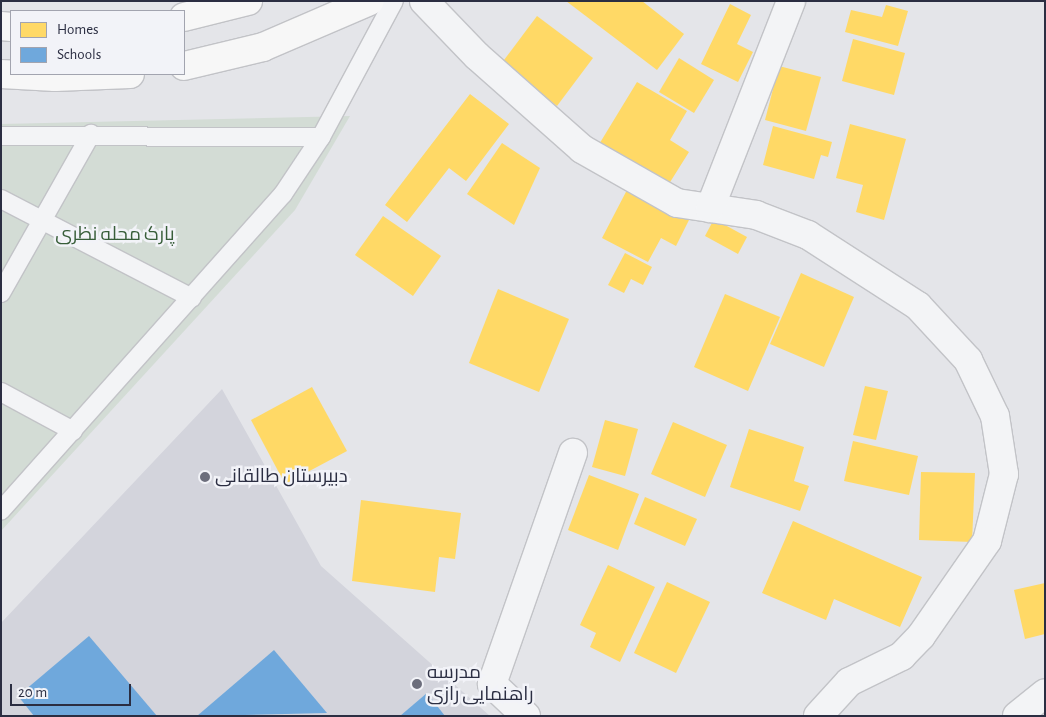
<!DOCTYPE html>
<meta charset="utf-8">
<style>
body{margin:0}
#map{position:relative;width:1046px;height:717px;overflow:hidden;background:#e4e5e9;font-family:"Alegreya Sans",Cairo,sans-serif}
div>[style]{position:absolute}
.built>*{inset:0;background:#d3d4dc}
.green>*{inset:0;background:#d3dcd5}
.homes>*{inset:0;background:#ffd966}
.schools>*{inset:0;background:#6fa8dc}
.roads{filter:drop-shadow(1px 0 #c2c3c7) drop-shadow(-1px 0 #c2c3c7) drop-shadow(0 1px #c2c3c7) drop-shadow(0 -1px #c2c3c7)}
.lane>*{height:18px;margin:-9px;padding:0 9px;transform-origin:9px;border-radius:9px;background:#f3f4f6}
.street>*{height:28px;margin:-14px;padding:0 14px;transform-origin:14px;border-radius:14px;background:#f3f4f6}
.secondary>*{height:28px;margin:-14px;padding:0 14px;transform-origin:14px;border-radius:14px;background:#f7f7f7}
.dots>*{width:14px;height:14px;translate:-50% -50%;box-sizing:border-box;border:2px solid #f2f3f8;border-radius:50%}
span{translate:-50% -50%;white-space:nowrap;text-align:center;line-height:1.15;-webkit-text-stroke:5px #f2f3f8;paint-order:stroke}
.park-label{font-size:19px;color:#385e39}
.poi-label{font-size:19px;color:#2b2e42}
.left{translate:0 -50%;text-align:left}
.frame{position:absolute;inset:0;border:2px solid #2b2e42;pointer-events:none}
.legend{position:absolute;left:10px;top:10px;width:175px;height:65px;box-sizing:border-box;background:#f2f3f8;border:1px solid #a2a4af;margin:0;padding:6px 9px;list-style:none;font-size:15px;color:#2b2e42}
.legend li{display:flex;align-items:center;gap:10px;height:25px}
.legend b{width:25px;border:1px solid #a2a4af}
.scale{position:absolute;left:10px;top:684px;width:121px;height:22px;box-sizing:border-box;border:2px solid #2b2e42;border-top:0;padding-left:6px;font-size:15px;line-height:18px;white-space:nowrap;color:#2b2e42;-webkit-text-stroke:4px #f2f3f8;paint-order:stroke}
</style>
<div id="map">
<div class="built">
<div style="clip-path:polygon(222px 389px,321px 566px,490px 716px,1px 716px,1px 623px)"></div>
</div>
<div class="green">
<div style="clip-path:polygon(350px 116px,295px 210px,1px 531px,1px 124px)"></div>
</div>
<div class="homes">
<div style="clip-path:polygon(566px 1px,642px 1px,684px 34px,657px 70px)"></div>
<div style="clip-path:polygon(730px 4px,751px 15px,737px 44px,753px 52px,738px 82px,701px 64px)"></div>
<div style="clip-path:polygon(886px 5px,908px 11px,898px 46px,845px 32px,851px 10px,882px 17px)"></div>
<div style="clip-path:polygon(537px 16px,593px 58px,557px 106px,501px 64px)"></div>
<div style="clip-path:polygon(853px 39px,905px 53px,894px 95px,842px 81px)"></div>
<div style="clip-path:polygon(679px 58px,714px 80px,694px 113px,659px 92px)"></div>
<div style="clip-path:polygon(779px 66px,821px 77px,806px 131px,765px 120px)"></div>
<div style="clip-path:polygon(637px 82px,687px 111px,670px 140px,689px 152px,667px 187px,598px 146px)"></div>
<div style="clip-path:polygon(470px 94px,509px 124px,466px 181px,449px 168px,407px 222px,385px 205px)"></div>
<div style="clip-path:polygon(850px 124px,906px 139px,884px 220px,856px 212px,863px 185px,836px 178px)"></div>
<div style="clip-path:polygon(773px 126px,832px 142px,828px 157px,821px 155px,814px 179px,763px 165px)"></div>
<div style="clip-path:polygon(502px 143px,540px 168px,514px 225px,467px 194px)"></div>
<div style="clip-path:polygon(628px 188px,689px 220px,676px 246px,661px 238px,648px 262px,602px 238px)"></div>
<div style="clip-path:polygon(383px 216px,441px 256px,413px 296px,355px 255px)"></div>
<div style="clip-path:polygon(714px 219px,747px 237px,738px 254px,705px 236px)"></div>
<div style="clip-path:polygon(625px 253px,652px 267px,643px 285px,631px 279px,624px 293px,608px 285px)"></div>
<div style="clip-path:polygon(801px 273px,854px 297px,824px 367px,770px 344px)"></div>
<div style="clip-path:polygon(498px 289px,569px 319px,539px 392px,469px 363px)"></div>
<div style="clip-path:polygon(725px 294px,780px 317px,748px 391px,694px 367px)"></div>
<div style="clip-path:polygon(865px 386px,888px 391px,876px 440px,853px 435px)"></div>
<div style="clip-path:polygon(312px 387px,347px 451px,285px 484px,251px 420px)"></div>
<div style="clip-path:polygon(605px 420px,638px 429px,625px 476px,592px 467px)"></div>
<div style="clip-path:polygon(673px 422px,727px 445px,705px 497px,651px 474px)"></div>
<div style="clip-path:polygon(749px 429px,804px 447px,794px 481px,809px 486px,800px 511px,730px 487px)"></div>
<div style="clip-path:polygon(853px 441px,918px 456px,909px 495px,844px 481px)"></div>
<div style="clip-path:polygon(921px 472px,975px 473px,972px 542px,919px 540px)"></div>
<div style="clip-path:polygon(589px 475px,639px 494px,618px 550px,568px 530px)"></div>
<div style="clip-path:polygon(645px 497px,697px 519px,685px 546px,634px 524px)"></div>
<div style="clip-path:polygon(361px 500px,461px 513px,455px 559px,439px 557px,435px 592px,352px 581px)"></div>
<div style="clip-path:polygon(793px 521px,922px 577px,900px 627px,834px 599px,826px 620px,762px 593px)"></div>
<div style="clip-path:polygon(608px 565px,655px 587px,620px 662px,590px 647px,596px 633px,580px 625px)"></div>
<div style="clip-path:polygon(667px 582px,710px 602px,676px 673px,634px 653px)"></div>
<div style="clip-path:polygon(1045px 583px,1045px 634px,1025px 639px,1014px 590px)"></div>
</div>
<div class="schools">
<div style="clip-path:polygon(89px 636px,157px 716px,34px 716px,18px 696px)"></div>
<div style="clip-path:polygon(274px 650px,327px 713px,197px 716px)"></div>
<div style="clip-path:polygon(427px 693px,445px 716px,400px 716px)"></div>
</div>
<div class="roads">
<div class="lane">
<div style="left:1px;top:136px;width:320px;rotate:0.2deg"></div>
<div style="left:321px;top:137px;width:69px;rotate:123.7deg"></div>
<div style="left:283px;top:194px;width:424px;rotate:131.7deg"></div>
<div style="left:321px;top:137px;width:154px;rotate:-61.8deg"></div>
<div style="left:1px;top:199px;width:215px;rotate:27.4deg"></div>
<div style="left:1px;top:293px;width:183px;rotate:-60.5deg"></div>
<div style="left:1px;top:392px;width:82px;rotate:28.4deg"></div>
</div>
<div class="street">
<div style="left:424px;top:1px;width:76px;rotate:46.1deg"></div>
<div style="left:477px;top:56px;width:140px;rotate:41.5deg"></div>
<div style="left:582px;top:149px;width:109px;rotate:29.6deg"></div>
<div style="left:677px;top:203px;width:80px;rotate:8.6deg"></div>
<div style="left:756px;top:215px;width:56px;rotate:21deg"></div>
<div style="left:808px;top:235px;width:131px;rotate:32.8deg"></div>
<div style="left:918px;top:306px;width:74px;rotate:47.2deg"></div>
<div style="left:968px;top:360px;width:62px;rotate:64.3deg"></div>
<div style="left:995px;top:416px;width:59px;rotate:81.2deg"></div>
<div style="left:1004px;top:474px;width:69px;rotate:104.2deg"></div>
<div style="left:987px;top:541px;width:116px;rotate:124.8deg"></div>
<div style="left:921px;top:636px;width:28px;rotate:134deg"></div>
<div style="left:902px;top:656px;width:59px;rotate:153.9deg"></div>
<div style="left:849px;top:682px;width:46px;rotate:132.4deg"></div>
<div style="left:710px;top:208px;width:222px;rotate:-68.6deg"></div>
<div style="left:526px;top:716px;width:47px;rotate:-136.7deg"></div>
<div style="left:492px;top:684px;width:245px;rotate:-70.7deg"></div>
<div style="left:1017px;top:716px;width:36px;rotate:-39deg"></div>
</div>
<div class="secondary">
<div style="left:184px;top:17px;width:66px;rotate:-14deg"></div>
<div style="left:1px;top:26px;width:10px;rotate:6deg"></div>
<div style="left:184px;top:66px;width:81px;rotate:-13.5deg"></div>
<div style="left:263px;top:47px;width:116px;rotate:-23.3deg"></div>
<div style="left:1px;top:74px;width:54px;rotate:3.2deg"></div>
<div style="left:55px;top:77px;width:75px;rotate:-2.3deg"></div>
</div>
</div>
<div class="dots">
<div style="left:205px;top:477px;background:#6c6e7c"></div>
<div style="left:417px;top:684px;background:#6c6e7c"></div>
</div>
<div class="park-label">
<span style="left:115px;top:235px">پارک محله نظری</span>
</div>
<div class="poi-label">
<span class="left" style="left:215px;top:477px">دبیرستان طالقانی</span>
<span class="left" style="left:427px;top:684px">مدرسه<br>راهنمایی رازی</span>
</div>
<div class="frame"></div>
<ul class="legend">
<li><b style="height:14px;background:#ffd966"></b>Homes</li>
<li><b style="height:14px;background:#6fa8dc"></b>Schools</li>
</ul>
<div class="scale">20 m</div>
</div>
